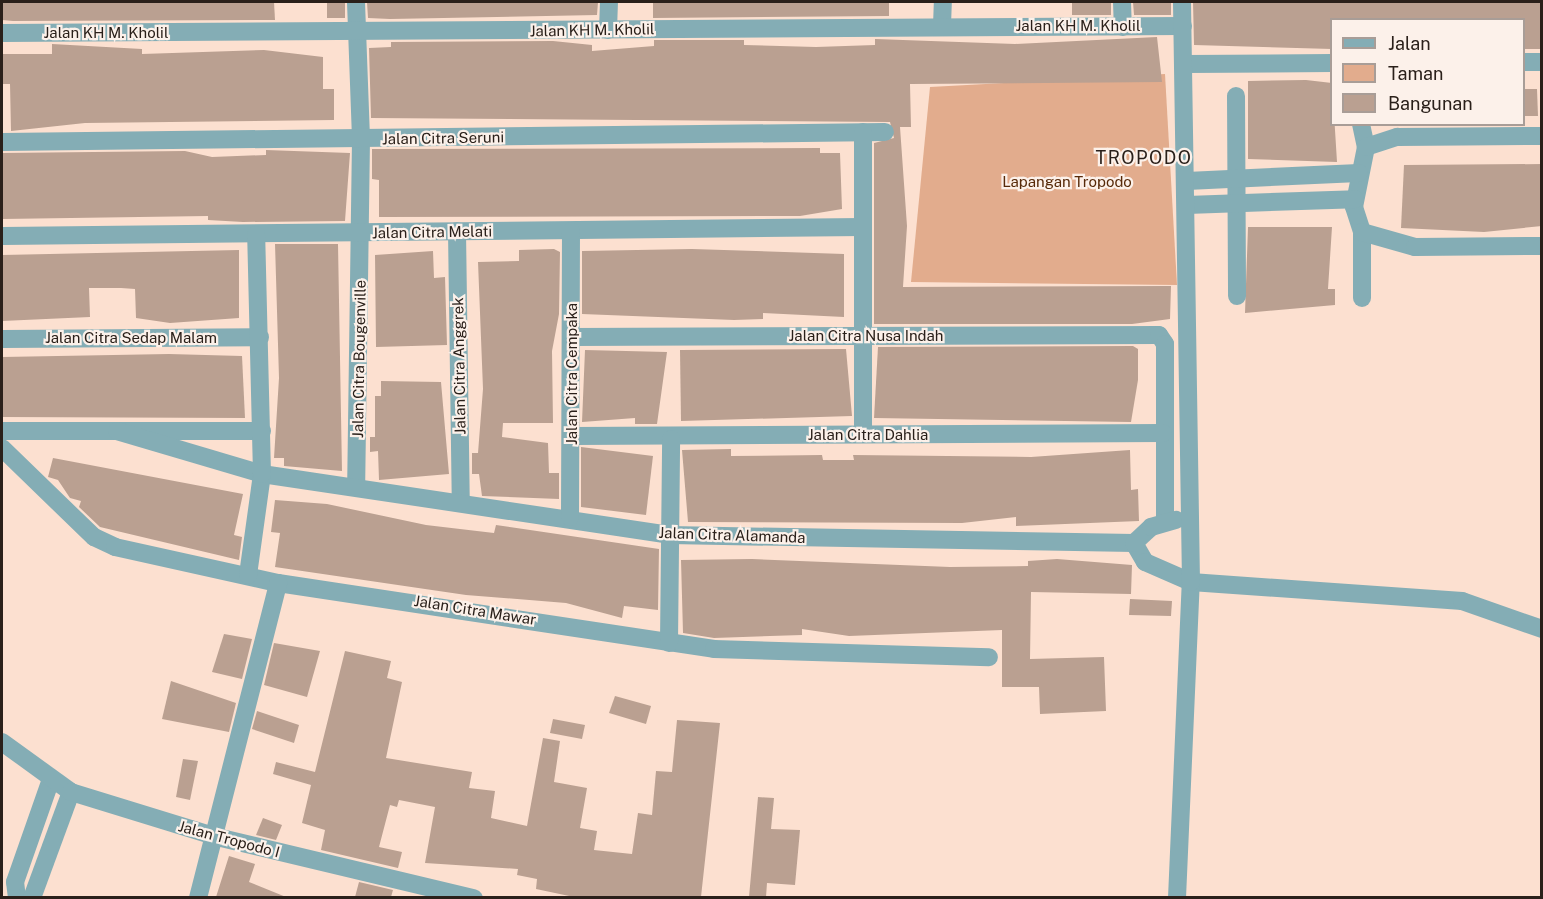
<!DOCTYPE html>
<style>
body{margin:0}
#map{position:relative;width:1543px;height:899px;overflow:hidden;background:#fce0d0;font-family:"Public Sans",sans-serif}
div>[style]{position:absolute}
.green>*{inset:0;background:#e2ac8d}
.building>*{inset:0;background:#baa091}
.minor>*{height:18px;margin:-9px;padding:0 9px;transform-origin:9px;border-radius:9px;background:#84adb5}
.tertiary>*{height:18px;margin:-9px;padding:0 9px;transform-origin:9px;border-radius:9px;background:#84adb5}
span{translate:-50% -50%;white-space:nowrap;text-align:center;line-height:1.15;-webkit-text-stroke:4.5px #fcf1ea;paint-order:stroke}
.street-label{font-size:15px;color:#2a201a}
.park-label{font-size:15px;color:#572a09}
.quarter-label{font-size:18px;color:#2a201a;letter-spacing:1.5px}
.frame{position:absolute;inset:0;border:3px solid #2a201a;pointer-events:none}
.legend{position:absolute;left:1330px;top:18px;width:195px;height:108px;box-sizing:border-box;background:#fcf1ea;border:2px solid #a89d97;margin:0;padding:8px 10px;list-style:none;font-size:18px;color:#2a201a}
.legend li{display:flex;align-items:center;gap:12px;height:30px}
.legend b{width:30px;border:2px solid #a89d97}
</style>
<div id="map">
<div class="green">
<div style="clip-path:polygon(1165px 74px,1177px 285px,911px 282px,930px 87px)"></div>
</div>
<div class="building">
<div style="clip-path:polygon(2px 2px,274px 2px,275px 20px,13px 21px,2px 20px)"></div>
<div style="clip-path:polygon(327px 2px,345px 2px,345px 18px,327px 18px)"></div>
<div style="clip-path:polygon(367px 2px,598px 2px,597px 15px,390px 19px,368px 18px)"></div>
<div style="clip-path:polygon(653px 2px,889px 2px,889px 16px,653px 18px)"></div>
<div style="clip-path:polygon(1072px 2px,1111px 2px,1111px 15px,1072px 15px)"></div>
<div style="clip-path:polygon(1133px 2px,1171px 2px,1171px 15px,1134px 15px)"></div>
<div style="clip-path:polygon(1193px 2px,1542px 2px,1542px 49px,1524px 49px,1524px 20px,1332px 20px,1332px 49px,1194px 45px)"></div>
<div style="clip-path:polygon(1157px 37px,1162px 82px,910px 84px,911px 127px,900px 127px,907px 226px,903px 287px,1171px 286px,1170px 319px,1132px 324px,874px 324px,874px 143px,894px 138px,890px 122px,371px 118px,369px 48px,391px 47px,391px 42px,553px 41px,592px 45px,592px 51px,654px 46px,654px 40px,744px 40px,744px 45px,816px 47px,875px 45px,875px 39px,1015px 44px)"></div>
<div style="clip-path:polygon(52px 44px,142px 49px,142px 54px,264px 50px,323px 57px,323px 89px,334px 89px,334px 120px,85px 123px,11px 131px,10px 84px,2px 84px,2px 54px,52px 54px)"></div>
<div style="clip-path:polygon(1306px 80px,1332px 83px,1337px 162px,1248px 159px,1248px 81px)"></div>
<div style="clip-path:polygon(1524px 89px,1537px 89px,1538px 116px,1524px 116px)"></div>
<div style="clip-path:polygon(820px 148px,820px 153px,840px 153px,842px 209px,800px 216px,379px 217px,379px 180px,372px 179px,372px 149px)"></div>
<div style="clip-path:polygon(266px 150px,350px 153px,345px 221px,243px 222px,208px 220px,208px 216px,2px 219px,2px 153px,185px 151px,212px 157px,266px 155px)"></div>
<div style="clip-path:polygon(1542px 164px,1542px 226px,1484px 232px,1401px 228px,1404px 165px)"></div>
<div style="clip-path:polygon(1248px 227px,1332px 227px,1328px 289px,1335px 289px,1335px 305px,1245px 313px)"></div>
<div style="clip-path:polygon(275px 244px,338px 244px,342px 471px,284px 466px,284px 458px,274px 458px,279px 378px)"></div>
<div style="clip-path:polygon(554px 249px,560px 252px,559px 314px,552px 351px,553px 423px,503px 423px,502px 437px,548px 443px,549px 473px,559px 473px,559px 499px,482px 496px,479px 474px,472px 474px,472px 453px,478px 453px,483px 389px,478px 262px,519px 261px,519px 250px)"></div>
<div style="clip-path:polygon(692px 249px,844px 254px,844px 317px,763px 313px,763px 319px,734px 320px,582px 314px,582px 251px)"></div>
<div style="clip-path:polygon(239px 250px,239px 318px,170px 323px,136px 318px,135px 289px,121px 288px,89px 288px,90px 317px,2px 321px,2px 255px)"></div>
<div style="clip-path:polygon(433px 251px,434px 278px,445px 277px,447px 345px,376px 347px,375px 255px)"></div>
<div style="clip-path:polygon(1133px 346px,1138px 349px,1138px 380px,1131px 422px,874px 418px,878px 347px)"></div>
<div style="clip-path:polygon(846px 349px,852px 416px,681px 421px,680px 350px)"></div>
<div style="clip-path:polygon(585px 350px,667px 352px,657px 424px,635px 424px,635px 418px,582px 422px)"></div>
<div style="clip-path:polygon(169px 354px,242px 356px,245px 418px,2px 417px,2px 357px)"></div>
<div style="clip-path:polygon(381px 381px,441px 382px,449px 474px,379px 480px,378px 451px,370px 452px,370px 437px,375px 437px,375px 396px,381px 396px)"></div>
<div style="clip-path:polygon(581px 447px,653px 456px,646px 515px,581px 507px)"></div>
<div style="clip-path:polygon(731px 449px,731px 456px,822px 455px,823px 460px,854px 460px,853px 455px,1031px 457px,1130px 450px,1131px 490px,1138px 489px,1139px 521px,1016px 526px,1016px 517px,962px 523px,688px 522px,682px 450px)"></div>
<div style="clip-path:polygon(53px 458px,243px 494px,234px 535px,242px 537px,239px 560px,100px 527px,79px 507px,81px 501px,70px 498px,58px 480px,48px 477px)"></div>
<div style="clip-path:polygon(275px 500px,327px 504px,426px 525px,494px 533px,496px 525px,659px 549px,658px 610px,624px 606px,622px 618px,566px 603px,466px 595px,275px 567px,280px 533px,271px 532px)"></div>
<div style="clip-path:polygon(752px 559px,950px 567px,1028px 566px,1028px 561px,1057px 559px,1132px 565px,1131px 594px,1031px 592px,1030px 659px,1104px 657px,1106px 711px,1040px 714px,1039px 687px,1002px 687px,1002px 630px,849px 636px,802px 629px,802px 635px,714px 638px,683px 633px,681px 560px)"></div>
<div style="clip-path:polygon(1130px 599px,1172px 601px,1171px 616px,1129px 615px)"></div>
<div style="clip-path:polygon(224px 634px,252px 639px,242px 679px,212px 672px)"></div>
<div style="clip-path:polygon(274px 643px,320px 651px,307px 697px,264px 685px)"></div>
<div style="clip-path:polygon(345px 651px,391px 661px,387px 678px,402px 682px,386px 758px,472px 772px,469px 788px,495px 791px,491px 818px,527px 826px,543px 738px,560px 741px,554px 782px,587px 788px,580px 828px,597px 831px,594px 850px,632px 854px,638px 813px,652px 815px,656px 771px,672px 772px,677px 720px,720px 723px,701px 897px,574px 897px,536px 889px,537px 879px,517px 875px,518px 869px,425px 863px,435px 807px,399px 800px,397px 807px,390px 805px,379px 847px,402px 852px,398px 868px,321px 850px,325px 830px,302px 823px,311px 785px,273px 774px,276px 762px,315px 772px)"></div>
<div style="clip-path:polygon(171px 681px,236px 703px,229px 732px,162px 719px)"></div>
<div style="clip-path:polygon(615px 696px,651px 706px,646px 724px,609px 713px)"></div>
<div style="clip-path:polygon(257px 711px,299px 725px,294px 743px,252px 729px)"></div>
<div style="clip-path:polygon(553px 719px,585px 725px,582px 739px,550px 733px)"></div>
<div style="clip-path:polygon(183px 759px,198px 761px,190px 800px,176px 797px)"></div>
<div style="clip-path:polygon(758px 797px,774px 798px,771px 829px,800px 830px,795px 885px,767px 883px,766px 897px,749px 897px)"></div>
<div style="clip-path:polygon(263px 818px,282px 825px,276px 840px,256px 835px)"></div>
<div style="clip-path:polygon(229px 856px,255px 864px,249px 882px,286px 897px,216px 897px)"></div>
<div style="clip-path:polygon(359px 882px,393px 890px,391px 897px,355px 897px)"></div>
</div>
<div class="minor">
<div style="left:356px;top:2px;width:137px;rotate:87.9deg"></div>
<div style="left:361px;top:139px;width:346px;rotate:90.8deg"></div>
<div style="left:1122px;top:2px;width:25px;rotate:88deg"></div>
<div style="left:942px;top:26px;width:24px;rotate:-88deg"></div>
<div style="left:608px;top:30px;width:28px;rotate:-88deg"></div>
<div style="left:2px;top:33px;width:1181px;rotate:-0.34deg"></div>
<div style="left:1524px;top:62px;width:18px"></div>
<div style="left:1186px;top:64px;width:146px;rotate:-0.4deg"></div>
<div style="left:1236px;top:96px;width:200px;rotate:89.7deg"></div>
<div style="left:1361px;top:124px;width:24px;rotate:78deg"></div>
<div style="left:1366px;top:147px;width:61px;rotate:101.3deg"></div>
<div style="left:1354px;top:207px;width:26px;rotate:72deg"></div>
<div style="left:1362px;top:232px;width:66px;rotate:90deg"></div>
<div style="left:2px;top:142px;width:883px;rotate:-0.65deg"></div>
<div style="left:1366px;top:147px;width:33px;rotate:-18deg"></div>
<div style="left:1397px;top:137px;width:145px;rotate:-0.4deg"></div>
<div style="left:1187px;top:181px;width:172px;rotate:-2.7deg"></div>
<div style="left:1187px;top:205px;width:168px;rotate:-2deg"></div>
<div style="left:457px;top:231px;width:270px;rotate:89.2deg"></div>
<div style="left:1362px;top:232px;width:55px;rotate:15.8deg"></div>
<div style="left:1415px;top:247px;width:127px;rotate:-0.5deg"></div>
<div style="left:2px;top:236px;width:861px;rotate:-0.6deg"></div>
<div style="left:572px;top:337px;width:587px;rotate:-0.2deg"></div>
<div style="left:1159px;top:335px;width:11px;rotate:56deg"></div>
<div style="left:1165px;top:344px;width:177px;rotate:90deg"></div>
<div style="left:2px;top:339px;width:258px;rotate:-0.4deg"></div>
<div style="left:2px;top:431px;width:260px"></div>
<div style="left:117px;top:431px;width:151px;rotate:16.5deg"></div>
<div style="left:262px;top:474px;width:412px;rotate:8.5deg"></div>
<div style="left:669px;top:535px;width:465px;rotate:1deg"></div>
<div style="left:863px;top:433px;width:301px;rotate:-90deg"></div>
<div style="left:573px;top:436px;width:590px;rotate:-0.29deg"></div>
<div style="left:2px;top:448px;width:128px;rotate:44.1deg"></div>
<div style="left:94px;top:537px;width:23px;rotate:25deg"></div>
<div style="left:115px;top:547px;width:167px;rotate:12.5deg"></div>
<div style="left:278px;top:583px;width:441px;rotate:8.6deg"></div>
<div style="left:714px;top:649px;width:275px;rotate:1.7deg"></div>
<div style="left:570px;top:517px;width:286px;rotate:-89.8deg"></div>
<div style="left:1134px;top:543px;width:22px;rotate:60deg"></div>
<div style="left:1145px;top:562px;width:50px;rotate:23.5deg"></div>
<div style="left:1191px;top:582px;width:272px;rotate:4deg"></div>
<div style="left:1462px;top:601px;width:85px;rotate:19.3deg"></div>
<div style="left:1134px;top:543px;width:23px;rotate:-43deg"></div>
<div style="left:1151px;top:527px;width:26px;rotate:-16deg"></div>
<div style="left:248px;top:575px;width:102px;rotate:-82.1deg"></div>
<div style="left:262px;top:474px;width:239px;rotate:-91.4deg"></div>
<div style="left:669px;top:643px;width:204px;rotate:-89.4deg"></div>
<div style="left:17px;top:898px;width:16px;rotate:-97deg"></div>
<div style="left:15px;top:882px;width:106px;rotate:-70.7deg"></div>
<div style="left:32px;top:898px;width:113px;rotate:-69.8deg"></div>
<div style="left:198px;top:898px;width:325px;rotate:-75.7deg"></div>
<div style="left:1177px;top:898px;width:316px;rotate:-87.5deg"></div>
<div style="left:1191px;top:582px;width:580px;rotate:-90.89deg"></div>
</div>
<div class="tertiary">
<div style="left:2px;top:742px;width:85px;rotate:35.9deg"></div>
<div style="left:71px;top:792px;width:153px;rotate:17.1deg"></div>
<div style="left:217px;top:837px;width:264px;rotate:13.4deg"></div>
</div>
<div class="street-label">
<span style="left:1078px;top:26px">Jalan KH M. Kholil</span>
<span style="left:592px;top:30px;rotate:-1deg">Jalan KH M. Kholil</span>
<span style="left:106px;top:33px">Jalan KH M. Kholil</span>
<span style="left:443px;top:138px;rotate:-1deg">Jalan Citra Seruni</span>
<span style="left:432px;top:232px;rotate:-1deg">Jalan Citra Melati</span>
<span style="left:866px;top:336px">Jalan Citra Nusa Indah</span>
<span style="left:131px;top:338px">Jalan Citra Sedap Malam</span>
<span style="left:359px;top:359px;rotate:-89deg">Jalan Citra Bougenville</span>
<span style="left:459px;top:366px;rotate:-91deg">Jalan Citra Anggrek</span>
<span style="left:572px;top:374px;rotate:-90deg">Jalan Citra Cempaka</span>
<span style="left:868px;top:435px">Jalan Citra Dahlia</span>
<span style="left:732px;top:535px;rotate:2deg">Jalan Citra Alamanda</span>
<span style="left:475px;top:610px;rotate:9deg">Jalan Citra Mawar</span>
<span style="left:229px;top:839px;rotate:15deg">Jalan Tropodo I</span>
</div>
<div class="park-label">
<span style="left:1067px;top:182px">Lapangan Tropodo</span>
</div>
<div class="quarter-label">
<span style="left:1144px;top:158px">TROPODO</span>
</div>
<div class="frame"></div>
<ul class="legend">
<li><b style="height:8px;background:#84adb5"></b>Jalan</li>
<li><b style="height:16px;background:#e2ac8d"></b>Taman</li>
<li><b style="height:16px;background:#baa091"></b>Bangunan</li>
</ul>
</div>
